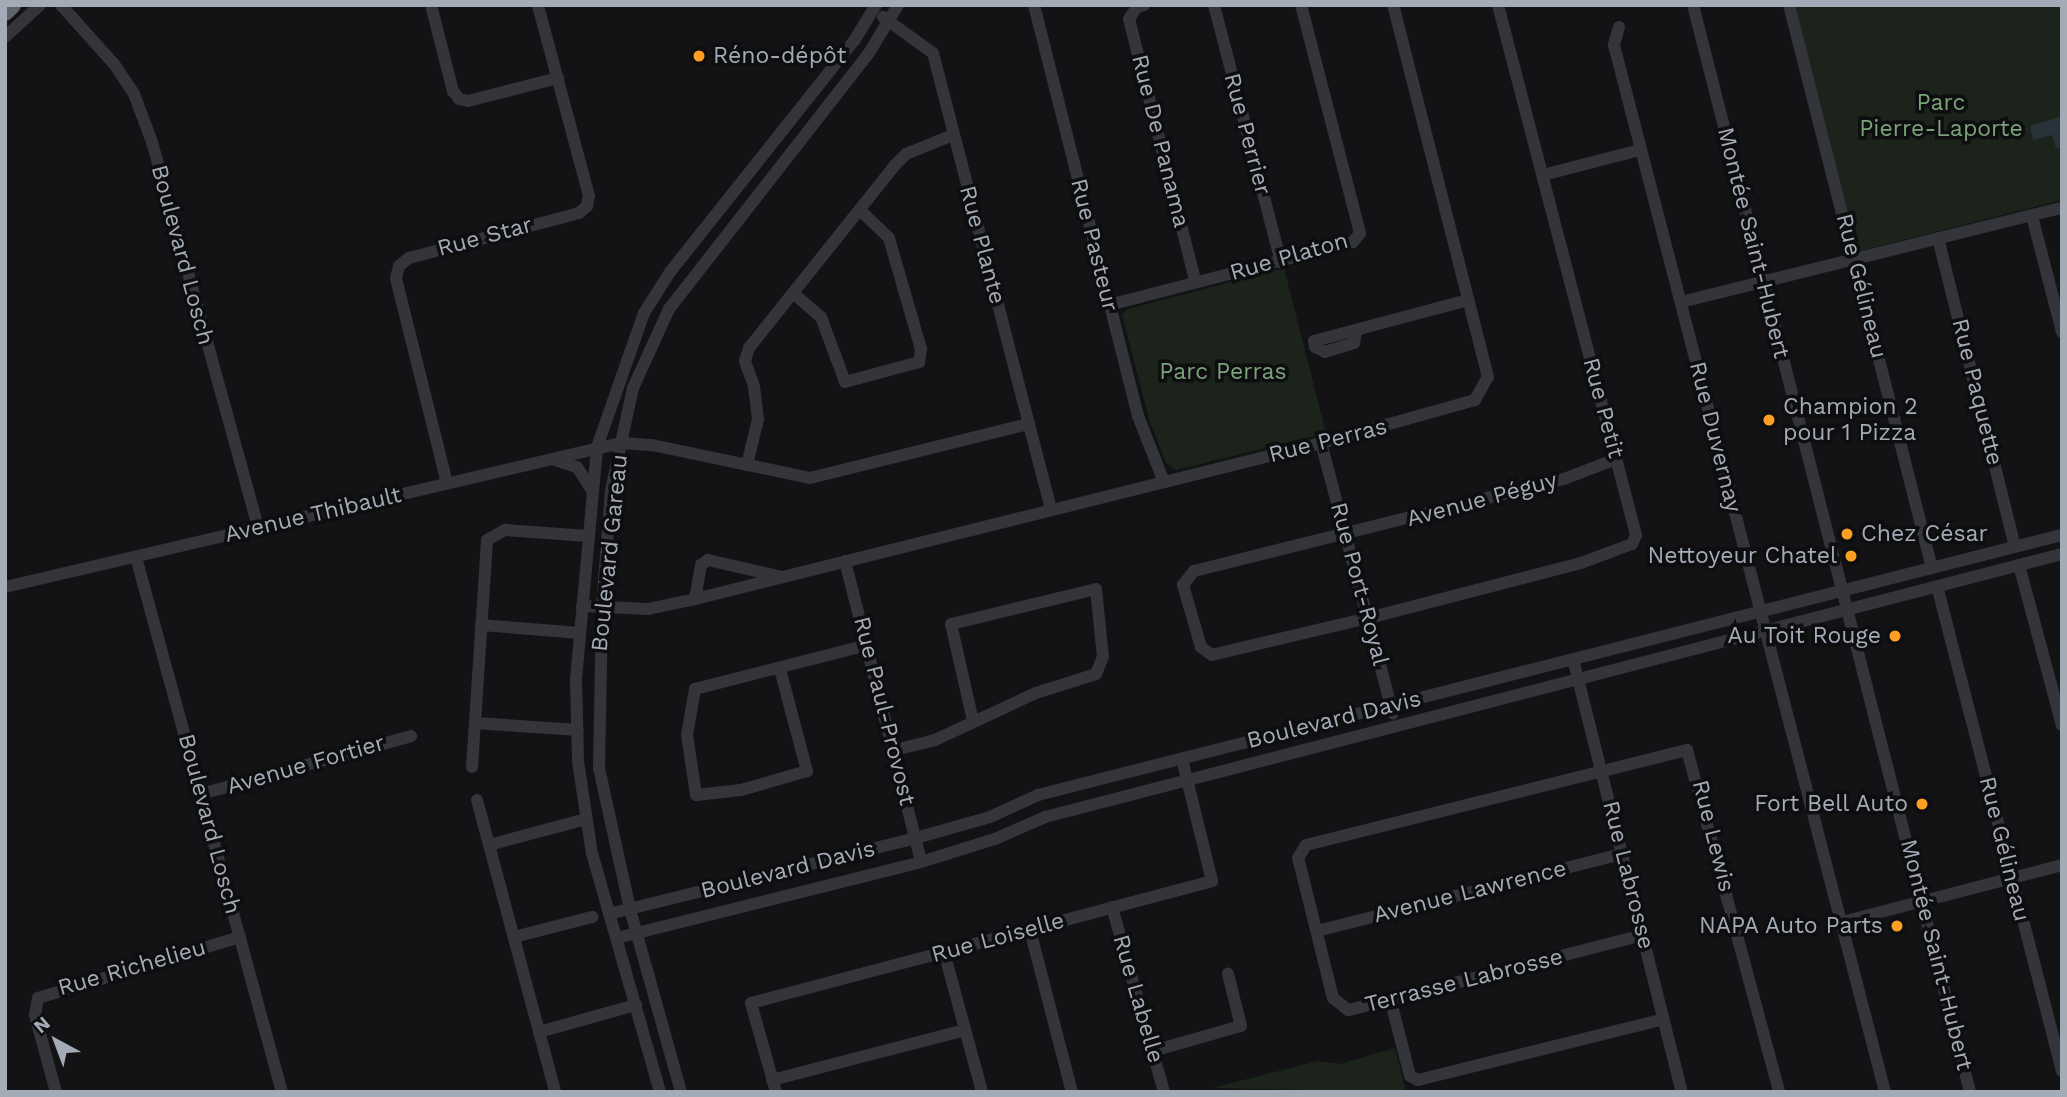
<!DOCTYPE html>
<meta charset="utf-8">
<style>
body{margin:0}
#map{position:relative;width:2067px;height:1097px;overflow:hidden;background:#131315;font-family:"Work Sans",sans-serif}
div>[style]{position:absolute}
.green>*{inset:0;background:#1b231b}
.water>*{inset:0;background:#283339}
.minor>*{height:12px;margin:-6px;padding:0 6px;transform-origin:6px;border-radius:6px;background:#34353a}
.highway>*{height:18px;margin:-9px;padding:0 9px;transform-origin:9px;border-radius:9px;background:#5f646b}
.dots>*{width:19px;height:19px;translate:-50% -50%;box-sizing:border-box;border:4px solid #0e0e10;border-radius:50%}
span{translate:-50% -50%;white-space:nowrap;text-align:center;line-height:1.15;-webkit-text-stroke:7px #0e0e10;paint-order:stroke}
.poi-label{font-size:23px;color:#a3abb6}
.left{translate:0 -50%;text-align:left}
.right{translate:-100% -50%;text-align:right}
.park-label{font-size:23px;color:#7aa279}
.street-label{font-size:23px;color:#a3abb6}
.frame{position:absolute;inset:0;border:7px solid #a3abb6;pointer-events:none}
.north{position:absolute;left:21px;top:1006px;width:70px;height:70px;-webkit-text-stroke:5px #0e0e10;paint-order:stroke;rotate:319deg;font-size:19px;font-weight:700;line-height:28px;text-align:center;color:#a3abb6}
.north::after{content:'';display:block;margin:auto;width:24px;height:32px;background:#a3abb6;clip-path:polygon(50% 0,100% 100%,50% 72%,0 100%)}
</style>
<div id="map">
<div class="green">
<div style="clip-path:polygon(1794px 5px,2062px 5px,2062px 200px,1857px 252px)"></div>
<div style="clip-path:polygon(1284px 268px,1326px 433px,1176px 470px,1166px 463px,1149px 419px,1122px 315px,1128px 309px)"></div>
<div style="clip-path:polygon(1395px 1048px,1406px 1092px,1212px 1088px,1318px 1061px,1340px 1064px)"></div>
</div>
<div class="water">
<div style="clip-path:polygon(2060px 117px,2062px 147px,2056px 148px,2052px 135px,2033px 140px,2030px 126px)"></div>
</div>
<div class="minor">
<div style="left:61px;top:5px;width:79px;rotate:48.1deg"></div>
<div style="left:114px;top:64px;width:36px;rotate:56deg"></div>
<div style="left:134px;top:94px;width:51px;rotate:69.4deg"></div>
<div style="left:152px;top:142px;width:400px;rotate:74.6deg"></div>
<div style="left:431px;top:5px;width:89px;rotate:75.7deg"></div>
<div style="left:453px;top:91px;width:10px;rotate:53deg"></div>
<div style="left:459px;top:99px;width:9px;rotate:13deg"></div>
<div style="left:468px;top:101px;width:93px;rotate:-14.3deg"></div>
<div style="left:1034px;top:5px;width:424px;rotate:75.8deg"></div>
<div style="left:1138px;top:416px;width:71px;rotate:68.5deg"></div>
<div style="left:1144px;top:5px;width:7px;rotate:164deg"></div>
<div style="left:1137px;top:7px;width:14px;rotate:124deg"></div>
<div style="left:1129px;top:19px;width:272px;rotate:75.8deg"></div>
<div style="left:1214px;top:5px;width:266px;rotate:75.4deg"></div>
<div style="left:1498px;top:5px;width:548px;rotate:75.41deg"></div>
<div style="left:1636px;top:535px;width:10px;rotate:114deg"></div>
<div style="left:1632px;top:544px;width:54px;rotate:159.6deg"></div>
<div style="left:1581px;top:563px;width:220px;rotate:165.5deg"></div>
<div style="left:1368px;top:618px;width:160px;rotate:166.7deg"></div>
<div style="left:1212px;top:655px;width:14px;rotate:-144deg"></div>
<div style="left:1201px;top:647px;width:65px;rotate:-106.2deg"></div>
<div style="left:1183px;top:585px;width:18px;rotate:-52deg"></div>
<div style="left:1194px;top:571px;width:381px;rotate:-14deg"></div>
<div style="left:1564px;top:479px;width:56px;rotate:-21deg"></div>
<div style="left:1693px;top:5px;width:1122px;rotate:75.7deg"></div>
<div style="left:1789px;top:5px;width:581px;rotate:75.75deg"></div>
<div style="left:883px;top:17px;width:62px;rotate:35.8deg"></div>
<div style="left:933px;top:53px;width:469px;rotate:75.5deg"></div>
<div style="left:1619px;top:27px;width:19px;rotate:106deg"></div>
<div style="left:1614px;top:45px;width:1082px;rotate:75.49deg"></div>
<div style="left:5px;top:37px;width:47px;rotate:-42.4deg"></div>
<div style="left:1543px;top:175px;width:100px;rotate:-14.5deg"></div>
<div style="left:2032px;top:216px;width:120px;rotate:75.5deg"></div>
<div style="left:1938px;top:238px;width:318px;rotate:76deg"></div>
<div style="left:793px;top:293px;width:37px;rotate:41deg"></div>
<div style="left:821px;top:317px;width:69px;rotate:69.7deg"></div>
<div style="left:845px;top:382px;width:77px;rotate:-15.1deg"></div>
<div style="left:919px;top:362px;width:13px;rotate:-81deg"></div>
<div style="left:921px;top:349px;width:116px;rotate:-106.1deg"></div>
<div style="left:889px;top:238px;width:40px;rotate:-136deg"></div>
<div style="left:1681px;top:302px;width:392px;rotate:-13.9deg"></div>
<div style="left:1109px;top:305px;width:252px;rotate:-14.5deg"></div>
<div style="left:1353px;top:242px;width:11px;rotate:-52deg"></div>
<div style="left:1360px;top:233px;width:236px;rotate:-104.5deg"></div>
<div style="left:1356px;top:331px;width:12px;rotate:99deg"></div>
<div style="left:1354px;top:343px;width:30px;rotate:163deg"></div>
<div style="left:1325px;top:352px;width:11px;rotate:-153deg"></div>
<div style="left:1315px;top:347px;width:6px;rotate:-99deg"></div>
<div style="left:1314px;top:341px;width:159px;rotate:-14.9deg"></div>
<div style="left:1321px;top:443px;width:280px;rotate:75.1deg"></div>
<div style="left:555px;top:460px;width:23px;rotate:18deg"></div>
<div style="left:577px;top:467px;width:27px;rotate:57deg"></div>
<div style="left:747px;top:465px;width:47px;rotate:-76.6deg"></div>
<div style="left:758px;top:419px;width:33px;rotate:-97deg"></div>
<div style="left:754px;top:386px;width:27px;rotate:-110deg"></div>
<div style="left:745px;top:361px;width:14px;rotate:-73deg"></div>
<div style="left:749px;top:348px;width:234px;rotate:-51.4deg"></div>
<div style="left:895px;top:165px;width:16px;rotate:-45deg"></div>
<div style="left:906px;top:154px;width:51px;rotate:-22deg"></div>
<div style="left:447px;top:483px;width:211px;rotate:-104deg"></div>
<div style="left:396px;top:278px;width:12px;rotate:-76deg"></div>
<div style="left:399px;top:266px;width:13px;rotate:-39deg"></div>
<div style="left:409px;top:258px;width:176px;rotate:-14.8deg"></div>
<div style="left:579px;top:213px;width:11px;rotate:-41deg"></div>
<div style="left:587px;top:206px;width:10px;rotate:-79deg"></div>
<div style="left:589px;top:196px;width:198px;rotate:-105deg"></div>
<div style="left:136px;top:557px;width:555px;rotate:74.74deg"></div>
<div style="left:845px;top:561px;width:310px;rotate:75.8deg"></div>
<div style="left:2019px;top:565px;width:166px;rotate:75deg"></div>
<div style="left:1937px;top:586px;width:501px;rotate:75.55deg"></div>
<div style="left:5px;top:587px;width:633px;rotate:-13.16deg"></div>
<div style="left:621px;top:443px;width:31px;rotate:4deg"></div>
<div style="left:652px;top:445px;width:161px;rotate:11.8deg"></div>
<div style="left:810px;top:478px;width:226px;rotate:-13.9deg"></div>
<div style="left:695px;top:599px;width:35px;rotate:-80deg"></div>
<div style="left:701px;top:565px;width:9px;rotate:-36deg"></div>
<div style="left:708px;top:560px;width:72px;rotate:12.9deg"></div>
<div style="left:582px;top:606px;width:66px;rotate:2.6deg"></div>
<div style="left:648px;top:609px;width:48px;rotate:-12deg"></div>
<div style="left:695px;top:599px;width:645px;rotate:-13.99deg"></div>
<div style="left:1321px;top:443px;width:160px;rotate:-15.6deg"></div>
<div style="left:1475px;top:400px;width:26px;rotate:-61deg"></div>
<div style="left:1488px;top:377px;width:384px;rotate:-104.3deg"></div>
<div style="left:481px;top:625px;width:99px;rotate:4.6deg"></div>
<div style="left:1573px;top:659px;width:447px;rotate:75.9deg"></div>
<div style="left:780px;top:669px;width:106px;rotate:75.2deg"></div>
<div style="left:807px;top:771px;width:69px;rotate:163.9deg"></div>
<div style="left:741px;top:790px;width:45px;rotate:173.7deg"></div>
<div style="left:696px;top:795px;width:61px;rotate:-98.5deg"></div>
<div style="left:687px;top:735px;width:47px;rotate:-80.1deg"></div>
<div style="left:695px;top:689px;width:178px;rotate:-14.3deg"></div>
<div style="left:475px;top:723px;width:103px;rotate:3.9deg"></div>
<div style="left:895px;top:750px;width:41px;rotate:-14deg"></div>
<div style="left:935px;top:740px;width:111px;rotate:-25deg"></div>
<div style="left:1036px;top:693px;width:63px;rotate:-17.6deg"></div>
<div style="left:1096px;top:674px;width:18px;rotate:-68deg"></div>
<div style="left:1103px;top:657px;width:68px;rotate:-95.9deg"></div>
<div style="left:1096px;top:589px;width:149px;rotate:166.4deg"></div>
<div style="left:951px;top:624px;width:99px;rotate:77.2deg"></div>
<div style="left:472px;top:767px;width:227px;rotate:-86.2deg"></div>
<div style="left:487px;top:540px;width:21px;rotate:-29deg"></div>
<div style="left:505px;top:530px;width:83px;rotate:4.1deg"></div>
<div style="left:201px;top:794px;width:218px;rotate:-15.4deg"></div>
<div style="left:477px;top:800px;width:302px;rotate:75deg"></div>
<div style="left:489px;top:845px;width:100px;rotate:-15deg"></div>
<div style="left:1112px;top:907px;width:192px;rotate:74.3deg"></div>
<div style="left:609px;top:914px;width:316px;rotate:-13.9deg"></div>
<div style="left:916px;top:838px;width:77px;rotate:-15.8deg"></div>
<div style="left:990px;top:817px;width:53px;rotate:-24.6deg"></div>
<div style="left:1038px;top:795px;width:1056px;rotate:-14.25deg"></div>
<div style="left:1842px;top:922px;width:227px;rotate:-14.5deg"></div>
<div style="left:1030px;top:930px;width:167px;rotate:75.5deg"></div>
<div style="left:1317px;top:931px;width:315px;rotate:-14.2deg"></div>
<div style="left:1643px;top:935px;width:304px;rotate:165.7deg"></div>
<div style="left:1348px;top:1010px;width:19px;rotate:-141deg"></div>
<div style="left:1333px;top:998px;width:144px;rotate:-104deg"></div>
<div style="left:1298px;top:858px;width:15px;rotate:-58deg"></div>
<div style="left:1306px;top:845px;width:393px;rotate:-14deg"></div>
<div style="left:1687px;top:750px;width:354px;rotate:74.9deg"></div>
<div style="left:514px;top:937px;width:81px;rotate:-14.4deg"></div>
<div style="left:617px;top:938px;width:313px;rotate:-14deg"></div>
<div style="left:921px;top:862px;width:77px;rotate:-17.3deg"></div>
<div style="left:995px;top:839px;width:55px;rotate:-23.7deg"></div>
<div style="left:1045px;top:817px;width:1050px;rotate:-14.5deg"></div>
<div style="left:944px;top:952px;width:145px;rotate:74.8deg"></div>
<div style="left:1391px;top:1002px;width:76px;rotate:75.6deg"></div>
<div style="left:1410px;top:1076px;width:9px;rotate:27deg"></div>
<div style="left:1418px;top:1080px;width:253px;rotate:-13.9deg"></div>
<div style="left:539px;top:1032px;width:101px;rotate:-15.6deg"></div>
<div style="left:1153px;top:1051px;width:91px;rotate:-15.9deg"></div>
<div style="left:1241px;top:1026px;width:54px;rotate:-104deg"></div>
<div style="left:772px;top:1080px;width:199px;rotate:-14.5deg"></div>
<div style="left:56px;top:1092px;width:80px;rotate:-105.3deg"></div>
<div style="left:35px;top:1015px;width:17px;rotate:-80deg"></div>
<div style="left:38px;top:998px;width:211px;rotate:-16.8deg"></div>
<div style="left:660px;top:1092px;width:248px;rotate:-105.9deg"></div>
<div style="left:592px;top:854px;width:94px;rotate:-98.6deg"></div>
<div style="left:578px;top:761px;width:82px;rotate:-91.4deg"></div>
<div style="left:576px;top:679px;width:233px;rotate:-84.8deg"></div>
<div style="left:597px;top:447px;width:142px;rotate:-70.7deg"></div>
<div style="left:644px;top:313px;width:49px;rotate:-57.6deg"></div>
<div style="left:670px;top:272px;width:295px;rotate:-51.5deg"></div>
<div style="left:854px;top:41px;width:42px;rotate:-58.6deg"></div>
<div style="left:681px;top:1092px;width:190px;rotate:-105.6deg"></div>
<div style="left:630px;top:909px;width:144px;rotate:-102.4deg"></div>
<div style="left:599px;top:768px;width:161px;rotate:-88.9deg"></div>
<div style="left:602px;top:607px;width:116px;rotate:-85.6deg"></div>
<div style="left:611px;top:491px;width:49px;rotate:-78.2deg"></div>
<div style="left:621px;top:443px;width:56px;rotate:-77.7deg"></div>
<div style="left:633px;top:388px;width:87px;rotate:-65.5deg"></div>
<div style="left:669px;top:309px;width:325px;rotate:-52deg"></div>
<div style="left:869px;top:53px;width:56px;rotate:-58.9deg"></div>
<div style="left:776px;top:1092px;width:92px;rotate:-105.7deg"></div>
<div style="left:751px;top:1003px;width:477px;rotate:-14.8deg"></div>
<div style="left:1212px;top:881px;width:126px;rotate:-103.8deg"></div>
</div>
<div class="highway">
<div style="left:5px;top:12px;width:10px;rotate:-45deg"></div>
</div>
<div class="dots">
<div style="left:699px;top:56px;background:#fd9f23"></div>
<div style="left:1769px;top:420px;background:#fd9f23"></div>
<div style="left:1847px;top:534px;background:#fd9f23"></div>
<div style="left:1851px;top:556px;background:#fd9f23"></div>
<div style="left:1895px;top:636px;background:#fd9f23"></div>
<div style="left:1922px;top:804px;background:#fd9f23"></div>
<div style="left:1897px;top:926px;background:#fd9f23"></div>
</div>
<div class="poi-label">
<span class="left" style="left:713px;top:56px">Réno-dépôt</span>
<span class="left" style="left:1783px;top:420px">Champion 2<br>pour 1 Pizza</span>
<span class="left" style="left:1861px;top:534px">Chez César</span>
<span class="right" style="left:1837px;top:556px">Nettoyeur Chatel</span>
<span class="right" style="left:1881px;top:636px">Au Toit Rouge</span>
<span class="right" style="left:1908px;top:804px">Fort Bell Auto</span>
<span class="right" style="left:1883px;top:926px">NAPA Auto Parts</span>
</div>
<div class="park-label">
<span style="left:1941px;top:116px">Parc<br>Pierre-Laporte</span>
<span style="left:1223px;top:372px">Parc Perras</span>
</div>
<div class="street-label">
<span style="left:1247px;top:134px;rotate:75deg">Rue Perrier</span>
<span style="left:1160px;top:141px;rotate:76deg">Rue De Panama</span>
<span style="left:485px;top:237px;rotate:-15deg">Rue Star</span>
<span style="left:1753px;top:243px;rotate:76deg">Montée Saint-Hubert</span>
<span style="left:982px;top:245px;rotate:75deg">Rue Plante</span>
<span style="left:1094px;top:245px;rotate:76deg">Rue Pasteur</span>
<span style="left:182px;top:255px;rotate:75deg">Boulevard Losch</span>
<span style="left:1289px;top:257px;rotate:-16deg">Rue Platon</span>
<span style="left:1861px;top:286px;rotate:76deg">Rue Gélineau</span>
<span style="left:1977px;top:392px;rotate:76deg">Rue Paquette</span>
<span style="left:1603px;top:408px;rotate:75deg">Rue Petit</span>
<span style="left:1715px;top:437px;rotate:76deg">Rue Duvernay</span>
<span style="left:1328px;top:441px;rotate:-14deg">Rue Perras</span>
<span style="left:1482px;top:500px;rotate:-15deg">Avenue Péguy</span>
<span style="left:313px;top:515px;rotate:-13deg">Avenue Thibault</span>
<span style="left:610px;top:553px;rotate:-84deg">Boulevard Gareau</span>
<span style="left:1359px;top:584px;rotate:75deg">Rue Port-Royal</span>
<span style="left:884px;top:711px;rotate:76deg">Rue Paul-Provost</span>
<span style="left:1334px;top:720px;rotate:-14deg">Boulevard Davis</span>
<span style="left:306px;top:765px;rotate:-16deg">Avenue Fortier</span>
<span style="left:209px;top:824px;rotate:75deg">Boulevard Losch</span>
<span style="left:1713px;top:836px;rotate:76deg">Rue Lewis</span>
<span style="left:2004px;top:849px;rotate:76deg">Rue Gélineau</span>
<span style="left:788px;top:870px;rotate:-14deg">Boulevard Davis</span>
<span style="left:1628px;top:875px;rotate:76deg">Rue Labrosse</span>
<span style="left:1470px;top:892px;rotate:-14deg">Avenue Lawrence</span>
<span style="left:998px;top:938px;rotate:-15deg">Rue Loiselle</span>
<span style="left:1936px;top:955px;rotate:76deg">Montée Saint-Hubert</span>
<span style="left:132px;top:968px;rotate:-16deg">Rue Richelieu</span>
<span style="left:1464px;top:981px;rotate:-14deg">Terrasse Labrosse</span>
<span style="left:1138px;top:999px;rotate:74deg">Rue Labelle</span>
</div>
<div class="frame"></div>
<div class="north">N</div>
</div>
